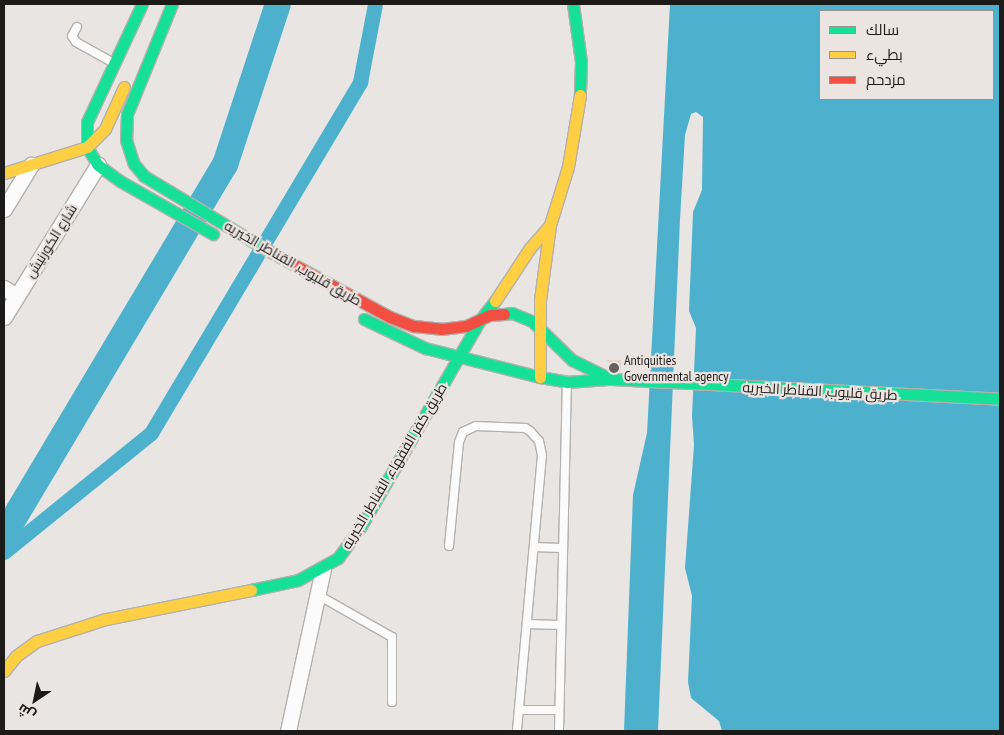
<!DOCTYPE html>
<meta charset="utf-8">
<style>
body{margin:0}
#map{position:relative;width:1004px;height:735px;overflow:hidden;background:#e8e5e3;font-family:"PT Sans Narrow",Cairo,sans-serif}
div>[style]{position:absolute}
.water>*{inset:0;background:#4db1ce}
.canal>*{height:15px;margin:-7.5px;padding:0 7.5px;transform-origin:7.5px;border-radius:7.5px;background:#4db1ce}
.river>*{height:26px;margin:-13px;padding:0 13px;transform-origin:13px;border-radius:13px;background:#4db1ce}
.building>*{inset:0;background:#e0d2c8}
.roads{filter:drop-shadow(1px 0 #b3b1af) drop-shadow(-1px 0 #b3b1af) drop-shadow(0 1px #b3b1af) drop-shadow(0 -1px #b3b1af)}
.lane>*{height:8px;margin:-4px;padding:0 4px;transform-origin:4px;border-radius:4px;background:#fcfbfb}
.street>*{height:15px;margin:-7.5px;padding:0 7.5px;transform-origin:7.5px;border-radius:7.5px;background:#fcfbfb}
.fast>*{height:11px;margin:-5.5px;padding:0 5.5px;transform-origin:5.5px;border-radius:5.5px;background:#16e098}
.slow>*{height:11px;margin:-5.5px;padding:0 5.5px;transform-origin:5.5px;border-radius:5.5px;background:#ffcf43}
.jam>*{height:11px;margin:-5.5px;padding:0 5.5px;transform-origin:5.5px;border-radius:5.5px;background:#f24e42}
.dots>*{width:14px;height:14px;translate:-50% -50%;box-sizing:border-box;border:2px solid #ebe4e0;border-radius:50%}
span{translate:-50% -50%;white-space:nowrap;text-align:center;line-height:1.15;-webkit-text-stroke:4.5px #ebe4e0;paint-order:stroke}
.street-label{font-size:14px;color:#1d1b19}
.poi-label{font-size:14px;color:#1d1b19}
.left{translate:0 -50%;text-align:left}
.frame{position:absolute;inset:0;border:5px solid #1d1b19;pointer-events:none}
.legend{position:absolute;left:819px;top:10px;width:175px;height:90px;box-sizing:border-box;background:#ebe4e0;border:1px solid #999490;margin:0;padding:6px 9px;list-style:none;font-size:15px;color:#1d1b19}
.legend li{display:flex;align-items:center;gap:10px;height:25px}
.legend b{width:25px;border:1px solid #999490}
.north{position:absolute;left:10px;top:675px;width:50px;height:50px;-webkit-text-stroke:4px #ebe4e0;paint-order:stroke;rotate:214deg;font-size:14px;font-weight:700;line-height:20px;text-align:center;color:#1d1b19}
.north::after{content:'';display:block;margin:auto;width:18px;height:22px;background:#1d1b19;clip-path:polygon(50% 0,100% 100%,50% 72%,0 100%)}
</style>
<div id="map">
<div class="water">
<div style="clip-path:polygon(evenodd,670px 4px,1000px 4px,1000px 731px,722px 731px,719px 721px,691px 698px,688px 682px,692px 596px,685px 568px,694px 445px,692px 416px,696px 328px,689px 311px,693px 212px,702px 190px,703px 117px,696px 112px,691px 114px,685px 135px,680px 219px,658px 731px,624px 731px,633px 495px,647px 433px,670px 4px,820px 11px,993px 11px,993px 99px,820px 99px,820px 11px)"></div>
</div>
<div class="canal">
<div style="left:4px;top:552px;width:189px;rotate:-39deg"></div>
<div style="left:151px;top:433px;width:409px;rotate:-59.2deg"></div>
<div style="left:360px;top:82px;width:79px;rotate:-79.1deg"></div>
</div>
<div class="river">
<div style="left:4px;top:535px;width:431px;rotate:-59.2deg"></div>
<div style="left:225px;top:165px;width:169px;rotate:-71.8deg"></div>
</div>
<div class="building">
<div style="clip-path:polygon(606px 360px,621px 360px,621px 367px,614px 367px)"></div>
</div>
<div class="roads">
<div class="lane">
<div style="left:77px;top:27px;width:10px;rotate:119deg"></div>
<div style="left:72px;top:36px;width:7px;rotate:56deg"></div>
<div style="left:76px;top:42px;width:41px;rotate:29.1deg"></div>
<div style="left:449px;top:546px;width:104px;rotate:-84.5deg"></div>
<div style="left:459px;top:442px;width:11px;rotate:-68deg"></div>
<div style="left:463px;top:432px;width:14px;rotate:-25deg"></div>
<div style="left:476px;top:426px;width:49px;rotate:2.3deg"></div>
<div style="left:525px;top:428px;width:6px;rotate:31deg"></div>
<div style="left:530px;top:431px;width:13px;rotate:48deg"></div>
<div style="left:539px;top:441px;width:14px;rotate:78deg"></div>
<div style="left:542px;top:455px;width:277px;rotate:95.2deg"></div>
<div style="left:534px;top:547px;width:27px;rotate:2deg"></div>
<div style="left:318px;top:595px;width:85px;rotate:29.6deg"></div>
<div style="left:392px;top:637px;width:65px;rotate:90deg"></div>
<div style="left:527px;top:624px;width:32px;rotate:2deg"></div>
<div style="left:519px;top:710px;width:40px"></div>
<div style="left:559px;top:731px;width:347px;rotate:-88.7deg"></div>
</div>
<div class="street">
<div style="left:4px;top:209px;width:52px;rotate:-58.5deg"></div>
<div style="left:4px;top:288px;width:15px;rotate:32deg"></div>
<div style="left:4px;top:317px;width:179px;rotate:-58.3deg"></div>
<div style="left:288px;top:731px;width:166px;rotate:-77.8deg"></div>
</div>
<div class="fast">
<div style="left:142px;top:4px;width:130px;rotate:115deg"></div>
<div style="left:87px;top:122px;width:25px;rotate:90deg"></div>
<div style="left:87px;top:147px;width:21px;rotate:59deg"></div>
<div style="left:98px;top:165px;width:27px;rotate:36deg"></div>
<div style="left:120px;top:181px;width:107px;rotate:29.7deg"></div>
<div style="left:172px;top:4px;width:119px;rotate:112.2deg"></div>
<div style="left:127px;top:114px;width:26px;rotate:92deg"></div>
<div style="left:126px;top:140px;width:25px;rotate:72deg"></div>
<div style="left:134px;top:164px;width:16px;rotate:50deg"></div>
<div style="left:144px;top:176px;width:146px;rotate:31deg"></div>
<div style="left:573px;top:4px;width:59px;rotate:82.1deg"></div>
<div style="left:581px;top:62px;width:33px;rotate:92deg"></div>
<div style="left:504px;top:314px;width:8px;rotate:-7deg"></div>
<div style="left:512px;top:313px;width:22px;rotate:22deg"></div>
<div style="left:532px;top:321px;width:56px;rotate:44.3deg"></div>
<div style="left:572px;top:360px;width:43px;rotate:26deg"></div>
<div style="left:611px;top:379px;width:390px;rotate:2.9deg"></div>
<div style="left:364px;top:319px;width:68px;rotate:25.4deg"></div>
<div style="left:425px;top:348px;width:119px;rotate:14.2deg"></div>
<div style="left:540px;top:377px;width:27px;rotate:10deg"></div>
<div style="left:567px;top:382px;width:41px;rotate:-4.2deg"></div>
<div style="left:251px;top:590px;width:48px;rotate:-12deg"></div>
<div style="left:298px;top:580px;width:46px;rotate:-28.8deg"></div>
<div style="left:338px;top:558px;width:39px;rotate:-54deg"></div>
<div style="left:361px;top:526px;width:238px;rotate:-60deg"></div>
<div style="left:480px;top:320px;width:24px;rotate:-52deg"></div>
</div>
<div class="slow">
<div style="left:4px;top:173px;width:87px;rotate:-17.4deg"></div>
<div style="left:87px;top:147px;width:25px;rotate:-45deg"></div>
<div style="left:105px;top:129px;width:46px;rotate:-65.7deg"></div>
<div style="left:495px;top:301px;width:64px;rotate:-56.6deg"></div>
<div style="left:530px;top:248px;width:30px;rotate:-49deg"></div>
<div style="left:540px;top:377px;width:77px;rotate:-90deg"></div>
<div style="left:540px;top:300px;width:76px;rotate:-82.4deg"></div>
<div style="left:550px;top:225px;width:61px;rotate:-72.8deg"></div>
<div style="left:568px;top:167px;width:73px;rotate:-80.5deg"></div>
<div style="left:4px;top:671px;width:19px;rotate:-51deg"></div>
<div style="left:16px;top:656px;width:26px;rotate:-36deg"></div>
<div style="left:37px;top:641px;width:72px;rotate:-17.7deg"></div>
<div style="left:106px;top:619px;width:148px;rotate:-11.3deg"></div>
</div>
<div class="jam">
<div style="left:269px;top:251px;width:138px;rotate:28.6deg"></div>
<div style="left:390px;top:317px;width:26px;rotate:21deg"></div>
<div style="left:414px;top:326px;width:27px;rotate:6deg"></div>
<div style="left:441px;top:329px;width:25px;rotate:-7deg"></div>
<div style="left:466px;top:326px;width:26px;rotate:-25deg"></div>
<div style="left:490px;top:315px;width:14px;rotate:-4deg"></div>
</div>
</div>
<div class="dots">
<div style="left:614px;top:368px;background:#646260"></div>
</div>
<div class="street-label">
<span style="left:51px;top:241px;rotate:-58deg">شارع الكورنيش</span>
<span style="left:293px;top:263px;rotate:30deg">طريق قليوب, القناطر الخيريه</span>
<span style="left:820px;top:391px;rotate:3deg">طريق قليوب, القناطر الخيريه</span>
<span style="left:394px;top:466px;rotate:-59deg">طريق كفر الفقهاء, القناطر الخيريه</span>
</div>
<div class="poi-label">
<span class="left" style="left:624px;top:368px">Antiquities<br>Governmental agency</span>
</div>
<div class="frame"></div>
<ul class="legend">
<li><b style="height:6px;background:#16e098"></b>سالك</li>
<li><b style="height:6px;background:#ffcf43"></b>بطيء</li>
<li><b style="height:6px;background:#f24e42"></b>مزدحم</li>
</ul>
<div class="north">ش</div>
</div>
